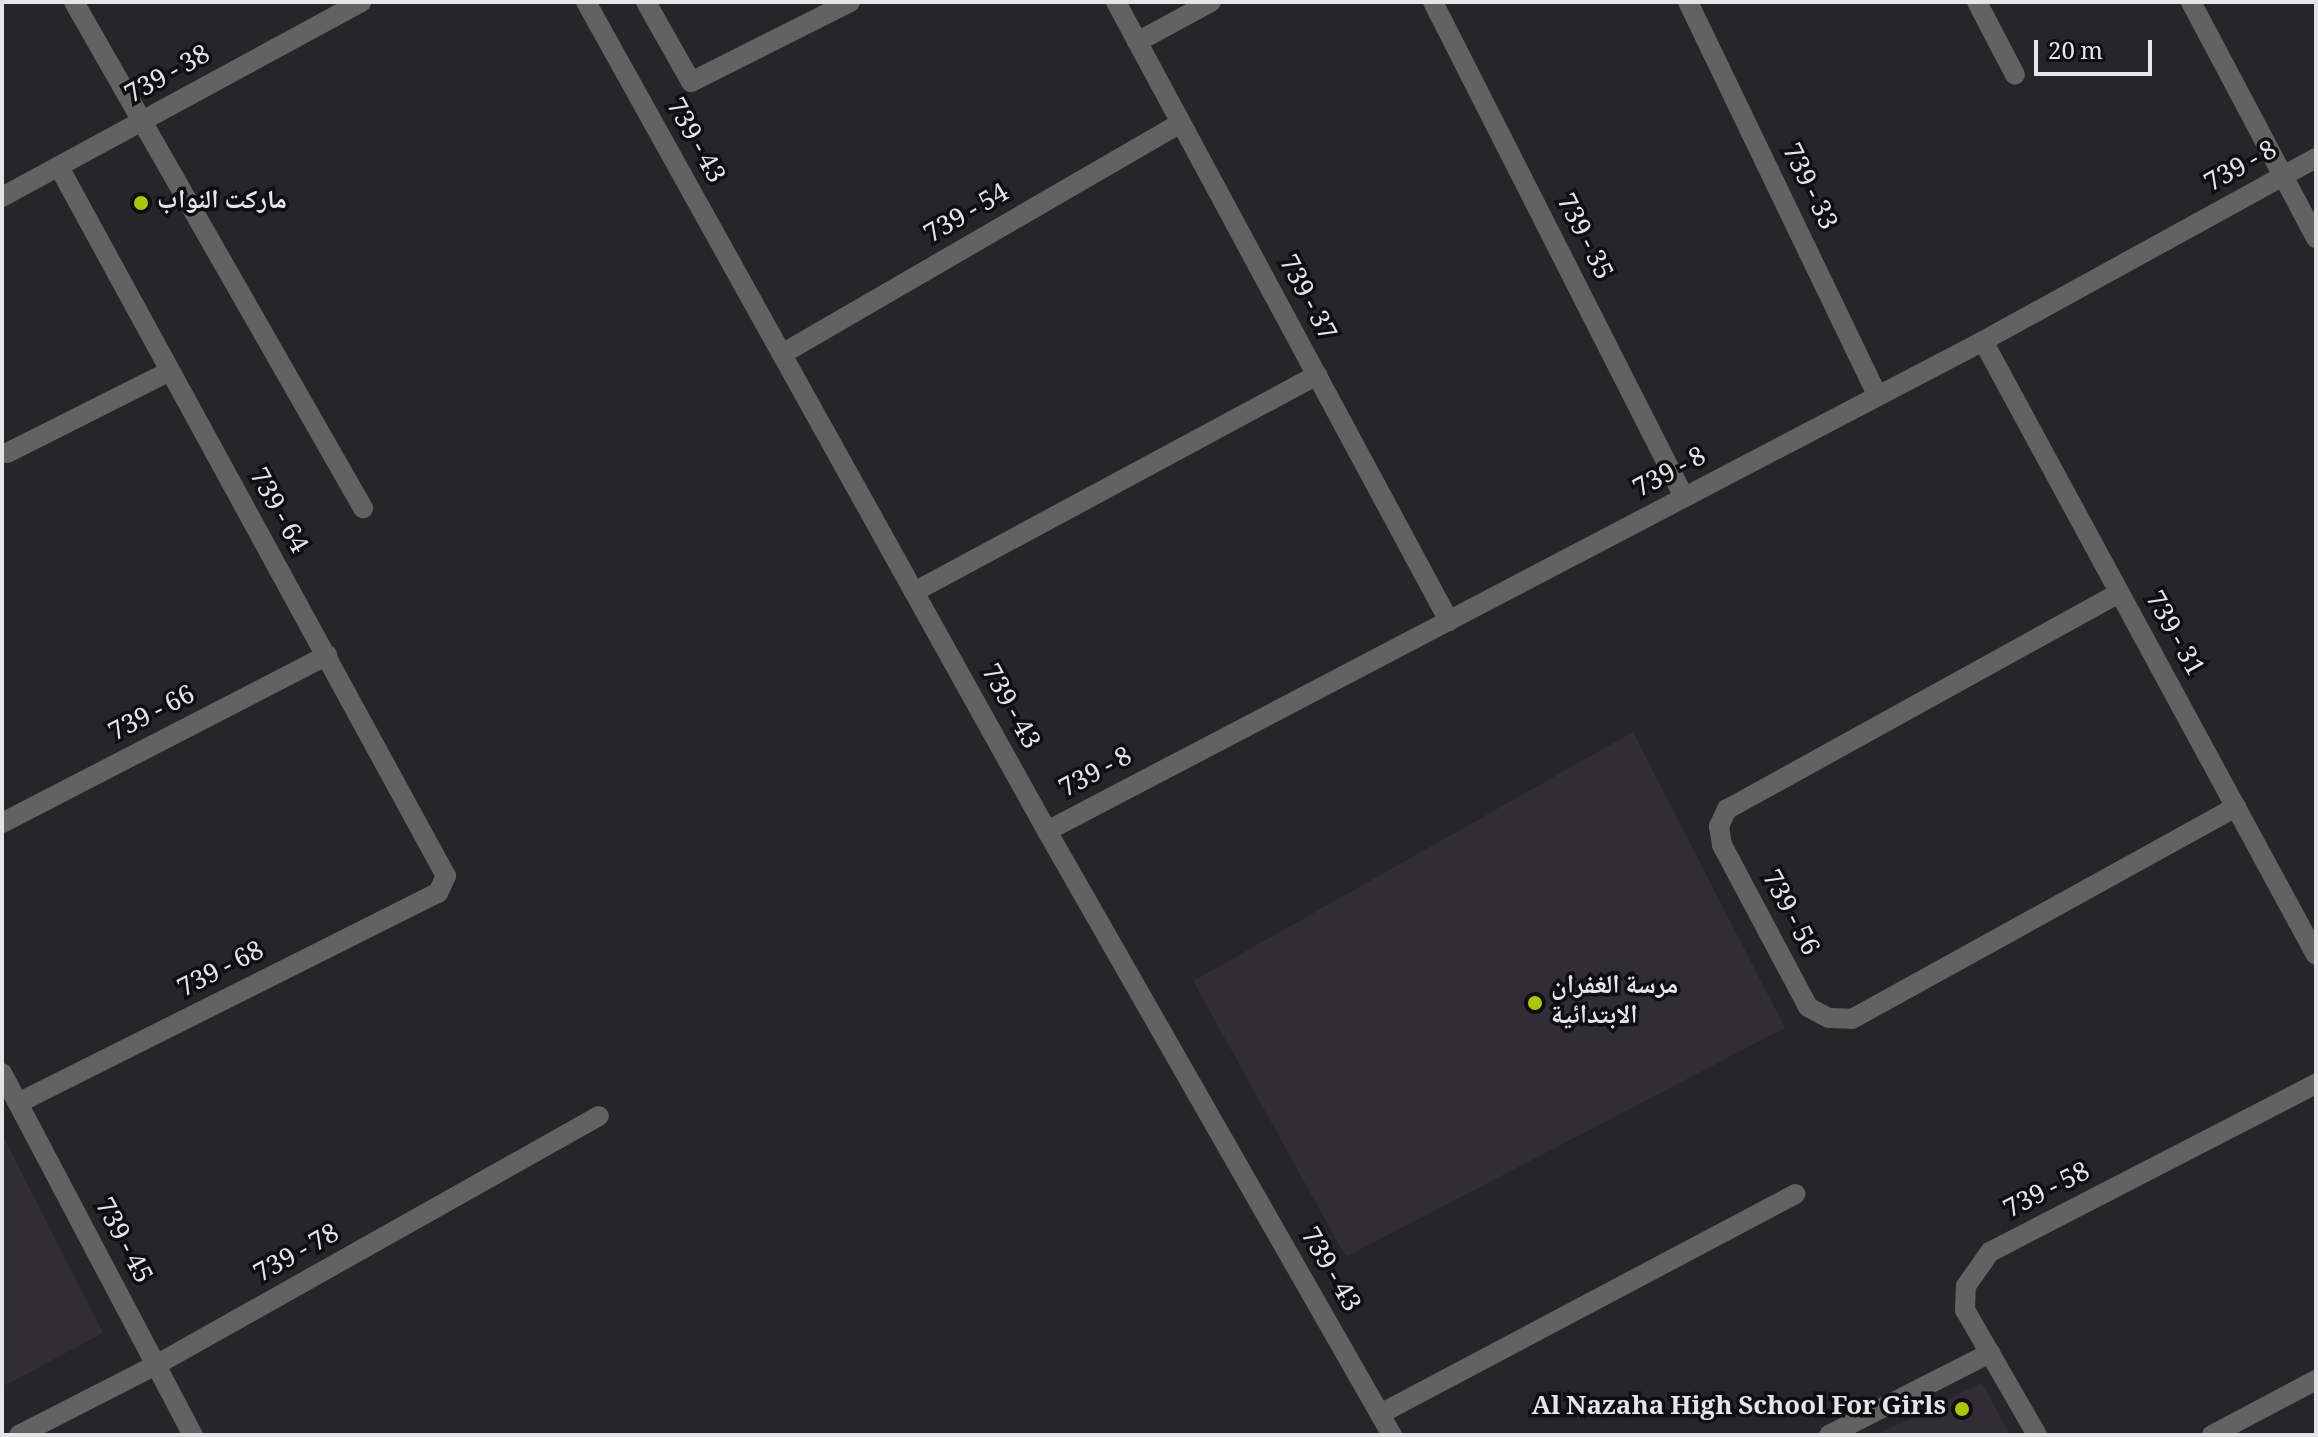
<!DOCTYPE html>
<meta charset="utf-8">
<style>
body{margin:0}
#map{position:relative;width:2318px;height:1437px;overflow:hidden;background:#262528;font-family:Georgia,"Noto Naskh Arabic",serif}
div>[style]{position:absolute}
.built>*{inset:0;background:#302d36}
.minor>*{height:20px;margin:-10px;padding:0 10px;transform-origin:10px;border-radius:10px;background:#626263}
.dots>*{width:22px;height:22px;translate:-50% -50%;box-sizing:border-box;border:4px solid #0f0e10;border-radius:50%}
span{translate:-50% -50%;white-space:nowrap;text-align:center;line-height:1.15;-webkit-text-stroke:7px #0f0e10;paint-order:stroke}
.street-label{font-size:26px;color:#e5e4e6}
.poi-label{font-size:26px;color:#e5e4e6;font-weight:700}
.left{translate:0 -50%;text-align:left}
.right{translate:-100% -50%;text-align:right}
.frame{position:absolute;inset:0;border:4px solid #e5e4e6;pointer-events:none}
.scale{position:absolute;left:2034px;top:40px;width:118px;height:36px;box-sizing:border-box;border:4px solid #e5e4e6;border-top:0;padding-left:10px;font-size:24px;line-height:28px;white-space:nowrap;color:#e5e4e6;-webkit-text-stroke:6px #0f0e10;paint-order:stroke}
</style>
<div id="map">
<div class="built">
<div style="clip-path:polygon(1633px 732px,1785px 1028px,1346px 1257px,1193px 981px)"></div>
<div style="clip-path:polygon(2px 1134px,103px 1333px,2px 1387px)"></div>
<div style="clip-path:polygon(1982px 1383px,2010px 1435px,1876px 1435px,1981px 1383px)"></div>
</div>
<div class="minor">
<div style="left:74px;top:2px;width:583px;rotate:60.27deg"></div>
<div style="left:586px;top:2px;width:949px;rotate:60.92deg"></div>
<div style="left:1047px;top:831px;width:696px;rotate:60.27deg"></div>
<div style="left:646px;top:2px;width:92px;rotate:60.6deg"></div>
<div style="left:691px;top:82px;width:178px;rotate:-26.7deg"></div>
<div style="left:1116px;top:2px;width:703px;rotate:61.72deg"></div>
<div style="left:1433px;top:2px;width:555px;rotate:63.11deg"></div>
<div style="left:1688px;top:2px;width:437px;rotate:64.3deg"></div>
<div style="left:1977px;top:2px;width:82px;rotate:62.5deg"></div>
<div style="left:2191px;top:2px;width:267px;rotate:62.1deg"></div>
<div style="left:1137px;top:42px;width:84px;rotate:-28.4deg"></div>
<div style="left:2px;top:197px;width:409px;rotate:-28.5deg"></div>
<div style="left:1983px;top:341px;width:698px;rotate:61.53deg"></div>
<div style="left:782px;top:354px;width:461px;rotate:-30.1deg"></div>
<div style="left:7px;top:453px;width:180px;rotate:-26.7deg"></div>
<div style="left:914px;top:592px;width:458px;rotate:-28.3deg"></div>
<div style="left:2119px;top:593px;width:448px;rotate:151.1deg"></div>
<div style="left:1727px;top:809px;width:19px;rotate:115deg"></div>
<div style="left:1719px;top:826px;width:19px;rotate:81deg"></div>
<div style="left:1722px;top:845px;width:183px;rotate:62deg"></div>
<div style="left:1808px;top:1007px;width:24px;rotate:28deg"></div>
<div style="left:1829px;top:1018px;width:23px;rotate:2deg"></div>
<div style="left:1852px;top:1019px;width:439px;rotate:-28.9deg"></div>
<div style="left:2px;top:823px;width:366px;rotate:-27.3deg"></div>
<div style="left:1047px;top:831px;width:1057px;rotate:-27.63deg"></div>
<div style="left:1983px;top:341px;width:380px;rotate:-28.8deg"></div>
<div style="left:2px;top:1073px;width:409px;rotate:62.2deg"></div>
<div style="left:18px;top:1103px;width:470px;rotate:-26.6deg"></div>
<div style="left:438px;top:893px;width:19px;rotate:-65deg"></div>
<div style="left:446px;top:876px;width:808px;rotate:-118.63deg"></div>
<div style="left:1380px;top:1414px;width:470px;rotate:-27.9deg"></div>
<div style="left:19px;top:1435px;width:154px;rotate:-27.1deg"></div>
<div style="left:156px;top:1365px;width:508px;rotate:-29.34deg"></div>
<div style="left:1829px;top:1435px;width:181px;rotate:-27deg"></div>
<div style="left:2037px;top:1435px;width:144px;rotate:-119.9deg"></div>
<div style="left:1965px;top:1310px;width:24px;rotate:-88deg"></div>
<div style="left:1966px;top:1286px;width:42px;rotate:-54.8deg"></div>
<div style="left:1990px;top:1252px;width:367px;rotate:-27.3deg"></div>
<div style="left:2212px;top:1435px;width:118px;rotate:-27.9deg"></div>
</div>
<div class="dots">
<div style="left:141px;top:203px;background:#adc60d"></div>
<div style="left:1535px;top:1003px;background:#adc60d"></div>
<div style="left:1962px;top:1409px;background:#adc60d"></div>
</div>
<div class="street-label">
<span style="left:169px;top:77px;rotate:-29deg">739 - 38</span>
<span style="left:693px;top:142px;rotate:61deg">739 - 43</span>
<span style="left:2242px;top:169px;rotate:-29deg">739 - 8</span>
<span style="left:1807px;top:188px;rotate:64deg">739 - 33</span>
<span style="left:968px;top:216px;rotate:-30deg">739 - 54</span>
<span style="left:1582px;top:238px;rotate:63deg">739 - 35</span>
<span style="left:1305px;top:299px;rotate:62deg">739 - 37</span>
<span style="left:1671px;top:475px;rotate:-28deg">739 - 8</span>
<span style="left:276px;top:512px;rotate:61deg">739 - 64</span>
<span style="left:2172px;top:635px;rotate:61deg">739 - 31</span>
<span style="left:1008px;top:708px;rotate:61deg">739 - 43</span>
<span style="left:153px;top:716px;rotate:-27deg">739 - 66</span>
<span style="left:1097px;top:775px;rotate:-28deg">739 - 8</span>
<span style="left:1788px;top:914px;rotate:62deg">739 - 56</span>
<span style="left:222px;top:972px;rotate:-27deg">739 - 68</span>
<span style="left:2048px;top:1193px;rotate:-27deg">739 - 58</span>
<span style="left:121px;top:1242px;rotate:62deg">739 - 45</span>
<span style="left:298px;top:1256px;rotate:-29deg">739 - 78</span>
<span style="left:1328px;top:1271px;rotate:60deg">739 - 43</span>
</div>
<div class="poi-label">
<span class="left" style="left:157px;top:203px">ماركت النواب</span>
<span class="left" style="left:1551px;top:1003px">مرسة الغفران<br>الابتدائية</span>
<span class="right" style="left:1946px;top:1409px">Al Nazaha High School For Girls</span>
</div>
<div class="frame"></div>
<div class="scale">20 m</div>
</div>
